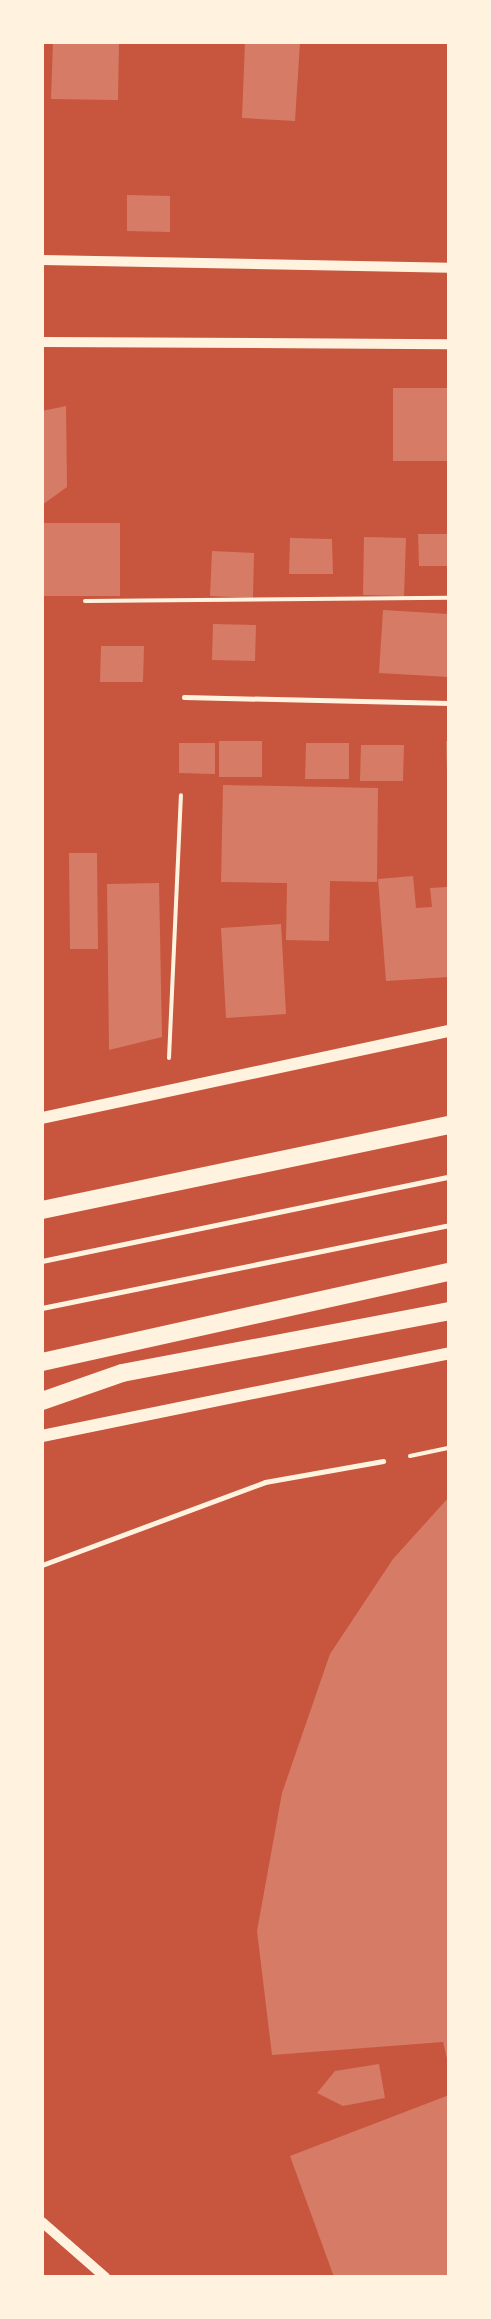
<!DOCTYPE html>
<style>
body{margin:0}
#map{position:relative;width:491px;height:2319px;overflow:hidden;background:#c8553d;font-family:Lato,sans-serif}
div>[style]{position:absolute}
.building>*{inset:0;background:#d67c66}
.path>*{height:4px;margin:-2px;padding:0 2px;transform-origin:2px;border-radius:2px;background:#fff3e0}
.service>*{height:4.5px;margin:-2.25px;padding:0 2.25px;transform-origin:2.25px;border-radius:2.25px;background:#fff3e0}
.pedestrian>*{height:5px;margin:-2.5px;padding:0 2.5px;transform-origin:2.5px;border-radius:2.5px;background:#fff3e0}
.tertiary>*{height:10px;margin:-5px;padding:0 5px;transform-origin:5px;border-radius:5px;background:#fff3e0}
.secondary>*{height:12px;margin:-6px;padding:0 6px;transform-origin:6px;border-radius:6px;background:#fff3e0}
.motorway>*{height:18px;margin:-9px;padding:0 9px;transform-origin:9px;border-radius:9px;background:#fff3e0}
span{translate:-50% -50%;white-space:nowrap;text-align:center;line-height:1.15;-webkit-text-stroke:4.5px #fff3e0;paint-order:stroke}
.frame{position:absolute;inset:0;border:44px solid #fff3e0;pointer-events:none}
</style>
<div id="map">
<div class="building">
<div style="clip-path:polygon(53px 42px,119px 42px,118px 100px,51px 99px)"></div>
<div style="clip-path:polygon(245px 42px,300px 42px,295px 121px,242px 118px)"></div>
<div style="clip-path:polygon(127px 195px,170px 196px,170px 232px,127px 231px)"></div>
<div style="clip-path:polygon(393px 388px,449px 388px,449px 461px,393px 461px)"></div>
<div style="clip-path:polygon(66px 406px,67px 487px,42px 505px,42px 411px)"></div>
<div style="clip-path:polygon(42px 523px,120px 523px,120px 596px,42px 596px)"></div>
<div style="clip-path:polygon(418px 534px,449px 534px,449px 566px,419px 566px)"></div>
<div style="clip-path:polygon(364px 537px,406px 538px,404px 596px,363px 595px)"></div>
<div style="clip-path:polygon(290px 538px,332px 539px,333px 574px,289px 574px)"></div>
<div style="clip-path:polygon(212px 551px,254px 553px,253px 598px,210px 596px)"></div>
<div style="clip-path:polygon(383px 610px,449px 614px,449px 677px,379px 673px)"></div>
<div style="clip-path:polygon(213px 624px,256px 625px,255px 661px,212px 660px)"></div>
<div style="clip-path:polygon(101px 646px,144px 646px,143px 682px,100px 682px)"></div>
<div style="clip-path:polygon(219px 741px,262px 741px,262px 777px,219px 777px)"></div>
<div style="clip-path:polygon(446px 741px,449px 741px,449px 772px,447px 772px)"></div>
<div style="clip-path:polygon(179px 743px,215px 743px,215px 774px,179px 773px)"></div>
<div style="clip-path:polygon(306px 743px,349px 743px,349px 779px,305px 779px)"></div>
<div style="clip-path:polygon(361px 745px,404px 745px,403px 781px,360px 781px)"></div>
<div style="clip-path:polygon(223px 785px,378px 788px,377px 882px,330px 881px,329px 941px,286px 940px,287px 883px,221px 882px)"></div>
<div style="clip-path:polygon(69px 853px,97px 853px,98px 949px,70px 949px)"></div>
<div style="clip-path:polygon(413px 876px,416px 908px,432px 907px,430px 888px,447px 887px,449px 977px,386px 981px,378px 879px)"></div>
<div style="clip-path:polygon(159px 883px,162px 1037px,109px 1050px,107px 884px)"></div>
<div style="clip-path:polygon(281px 924px,286px 1014px,226px 1018px,221px 928px)"></div>
<div style="clip-path:polygon(449px 1497px,449px 2067px,443px 2042px,272px 2055px,257px 1931px,282px 1793px,330px 1654px,393px 1559px)"></div>
<div style="clip-path:polygon(379px 2064px,385px 2098px,343px 2106px,317px 2093px,335px 2071px)"></div>
<div style="clip-path:polygon(449px 2095px,449px 2277px,334px 2277px,290px 2156px)"></div>
</div>
<div class="path">
<div style="left:85px;top:601px;width:364px;rotate:-0.5deg"></div>
<div style="left:169px;top:1058px;width:263px;rotate:-87.4deg"></div>
<div style="left:410px;top:1456px;width:40px;rotate:-12deg"></div>
</div>
<div class="service">
<div style="left:184px;top:697px;width:265px;rotate:1.3deg"></div>
<div style="left:42px;top:1261px;width:416px;rotate:-11.7deg"></div>
<div style="left:42px;top:1308px;width:415px;rotate:-11.5deg"></div>
</div>
<div class="pedestrian">
<div style="left:42px;top:1565px;width:238px;rotate:-20.4deg"></div>
<div style="left:265px;top:1482px;width:120px;rotate:-10.1deg"></div>
</div>
<div class="tertiary">
<div style="left:42px;top:260px;width:407px;rotate:1.1deg"></div>
<div style="left:42px;top:342px;width:407px;rotate:0.3deg"></div>
<div style="left:42px;top:2222px;width:84px;rotate:41.1deg"></div>
</div>
<div class="secondary">
<div style="left:42px;top:1118px;width:416px;rotate:-12.1deg"></div>
<div style="left:42px;top:1436px;width:415px;rotate:-11.5deg"></div>
</div>
<div class="motorway">
<div style="left:42px;top:1210px;width:416px;rotate:-11.8deg"></div>
<div style="left:42px;top:1362px;width:417px;rotate:-12.5deg"></div>
<div style="left:42px;top:1401px;width:85px;rotate:-19.3deg"></div>
<div style="left:122px;top:1373px;width:333px;rotate:-10.7deg"></div>
</div>
<div class="frame"></div>
</div>
